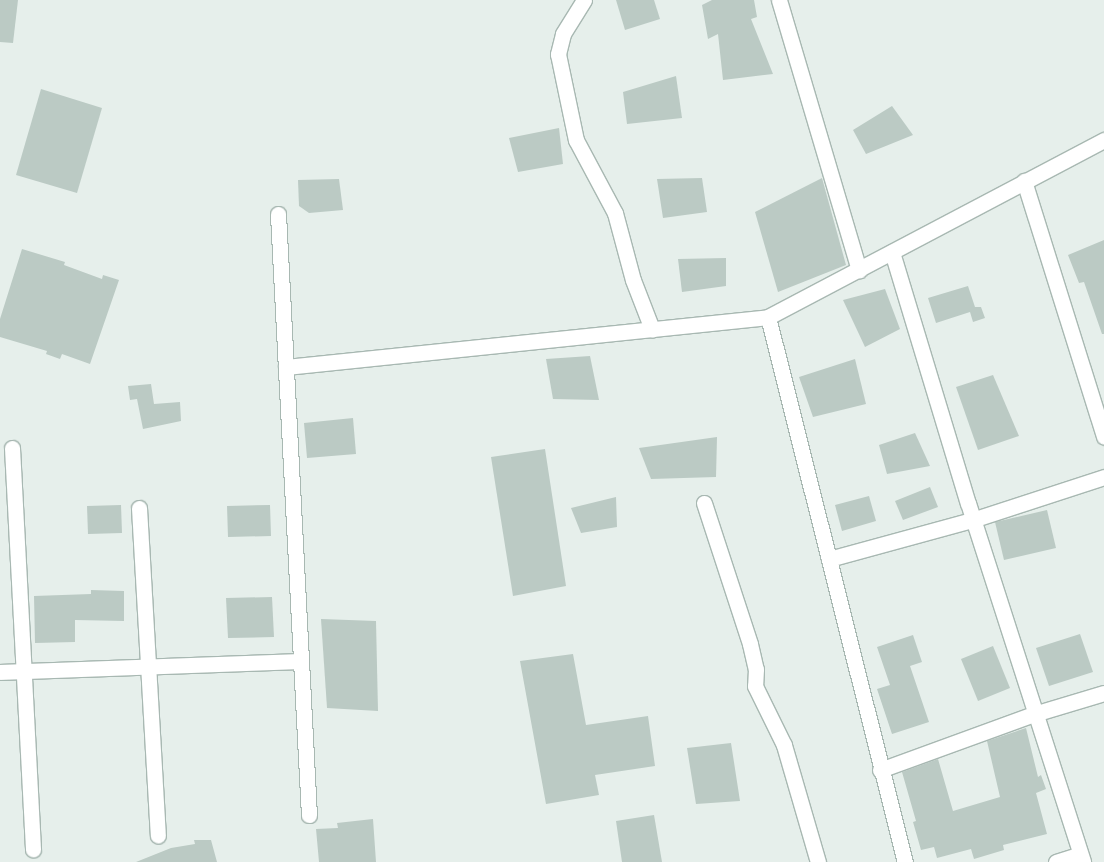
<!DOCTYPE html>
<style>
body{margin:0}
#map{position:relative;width:1104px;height:862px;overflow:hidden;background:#e6efeb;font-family:"Alegreya Sans",sans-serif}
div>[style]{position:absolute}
.building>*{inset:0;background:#bbcac4}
.roads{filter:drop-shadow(1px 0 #a8b8b2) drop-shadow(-1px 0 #a8b8b2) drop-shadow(0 1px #a8b8b2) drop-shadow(0 -1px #a8b8b2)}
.minor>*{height:15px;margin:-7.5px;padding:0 7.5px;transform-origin:7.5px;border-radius:7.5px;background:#fff}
span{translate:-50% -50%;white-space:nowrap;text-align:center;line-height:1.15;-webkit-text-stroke:4.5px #f7fbf9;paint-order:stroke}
</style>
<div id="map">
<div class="building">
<div style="clip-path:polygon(0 0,18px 0,13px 43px,0 42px)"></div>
<div style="clip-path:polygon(616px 0,654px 0,660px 19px,625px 30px)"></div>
<div style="clip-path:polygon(712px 0,754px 0,757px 17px,751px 19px,773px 74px,723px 80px,718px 34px,708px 39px,702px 5px)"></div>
<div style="clip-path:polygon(676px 76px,682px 118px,627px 124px,623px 92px)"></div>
<div style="clip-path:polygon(41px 89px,102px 108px,77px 193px,16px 175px)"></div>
<div style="clip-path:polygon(892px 106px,913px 135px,866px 154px,853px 130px)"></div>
<div style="clip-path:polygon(559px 128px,563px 164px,518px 172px,509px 138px)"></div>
<div style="clip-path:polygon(702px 178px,707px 212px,663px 218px,657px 179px)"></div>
<div style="clip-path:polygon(822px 178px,846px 265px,778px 292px,755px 212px)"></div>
<div style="clip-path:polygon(339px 179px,343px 210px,309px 213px,299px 206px,298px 180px)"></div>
<div style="clip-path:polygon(1104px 240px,1104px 334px,1102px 334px,1084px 282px,1079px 283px,1068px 255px)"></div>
<div style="clip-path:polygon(22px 249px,65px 262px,64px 265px,102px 279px,103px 275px,119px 280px,90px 364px,62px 354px,60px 359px,46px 354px,47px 351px,0 337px,0 319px)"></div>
<div style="clip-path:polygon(726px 258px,726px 286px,682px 292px,678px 259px)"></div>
<div style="clip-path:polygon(968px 286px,975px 307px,981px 307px,985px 318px,973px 322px,970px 312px,936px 323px,928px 298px)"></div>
<div style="clip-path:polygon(885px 289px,900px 329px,865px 347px,843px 300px)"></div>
<div style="clip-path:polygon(590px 356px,599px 400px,553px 399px,546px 359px)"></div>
<div style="clip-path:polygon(855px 359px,866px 404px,813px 417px,799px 377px)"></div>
<div style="clip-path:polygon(993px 375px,1019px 436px,978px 450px,956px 387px)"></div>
<div style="clip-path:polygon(151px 384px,154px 404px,180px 402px,181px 421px,143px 429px,137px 399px,130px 400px,128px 386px)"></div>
<div style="clip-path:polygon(353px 418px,356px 454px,307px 458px,304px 423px)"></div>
<div style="clip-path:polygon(915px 433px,930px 466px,887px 474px,879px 445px)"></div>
<div style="clip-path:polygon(717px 437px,716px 477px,651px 479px,639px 448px)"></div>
<div style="clip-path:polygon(545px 449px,566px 586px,513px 596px,491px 457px)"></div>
<div style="clip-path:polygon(930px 487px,938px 507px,903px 520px,895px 501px)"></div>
<div style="clip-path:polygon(869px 496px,876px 521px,842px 531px,835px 505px)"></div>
<div style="clip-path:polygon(616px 497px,617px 527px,581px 533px,571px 508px)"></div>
<div style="clip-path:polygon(121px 505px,122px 533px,88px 534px,87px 506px)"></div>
<div style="clip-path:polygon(270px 505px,271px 536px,228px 537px,227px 506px)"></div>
<div style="clip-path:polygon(1047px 510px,1056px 548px,1004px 560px,995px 522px)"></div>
<div style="clip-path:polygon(91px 590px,124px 591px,124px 621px,75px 620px,75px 642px,35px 643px,34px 596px,91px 594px)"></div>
<div style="clip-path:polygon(272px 597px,274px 637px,228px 638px,226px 598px)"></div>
<div style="clip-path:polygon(321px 619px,376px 621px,378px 711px,327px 708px)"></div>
<div style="clip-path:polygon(1080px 634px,1093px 672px,1049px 686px,1036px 648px)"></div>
<div style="clip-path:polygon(913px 635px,922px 662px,910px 666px,929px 722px,892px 734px,877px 689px,890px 685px,877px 647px)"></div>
<div style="clip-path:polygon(993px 646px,1010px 688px,978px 701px,961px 659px)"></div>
<div style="clip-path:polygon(573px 654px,586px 725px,648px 716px,655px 766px,595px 775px,599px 795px,546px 804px,520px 661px)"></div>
<div style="clip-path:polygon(1026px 728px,1038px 777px,1041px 775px,1046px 789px,1036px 793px,1047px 834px,1003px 845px,1004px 850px,974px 859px,971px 849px,937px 858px,934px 847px,921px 850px,913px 822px,916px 821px,902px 772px,938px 759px,953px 811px,1000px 797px,987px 741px)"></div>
<div style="clip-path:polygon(731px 743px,740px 801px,696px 804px,687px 748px)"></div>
<div style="clip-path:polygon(654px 815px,662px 862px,622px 862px,616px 821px)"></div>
<div style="clip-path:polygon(373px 819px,376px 862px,319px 862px,316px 829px,338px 828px,337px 823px)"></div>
<div style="clip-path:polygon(194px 840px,211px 840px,217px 862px,136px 862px,171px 848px,195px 844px)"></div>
</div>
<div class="roads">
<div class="minor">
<div style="left:584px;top:0;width:40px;rotate:122deg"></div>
<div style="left:563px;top:34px;width:21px;rotate:104deg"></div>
<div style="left:558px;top:54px;width:88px;rotate:78.2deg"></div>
<div style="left:576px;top:140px;width:83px;rotate:61.9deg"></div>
<div style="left:615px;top:213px;width:69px;rotate:75deg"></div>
<div style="left:633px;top:280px;width:53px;rotate:68.8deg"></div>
<div style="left:779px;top:0;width:282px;rotate:73.5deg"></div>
<div style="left:1024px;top:181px;width:268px;rotate:72.6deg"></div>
<div style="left:278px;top:214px;width:602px;rotate:87.05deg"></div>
<div style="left:892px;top:252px;width:262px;rotate:73.2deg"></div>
<div style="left:968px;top:503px;width:377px;rotate:72.2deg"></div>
<div style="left:768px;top:317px;width:562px;rotate:75.89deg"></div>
<div style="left:286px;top:367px;width:485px;rotate:-5.9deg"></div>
<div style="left:768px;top:317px;width:380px;rotate:-27.8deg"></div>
<div style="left:12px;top:448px;width:402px;rotate:87deg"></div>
<div style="left:704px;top:503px;width:148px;rotate:71.9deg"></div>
<div style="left:750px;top:644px;width:26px;rotate:77deg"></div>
<div style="left:756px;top:669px;width:17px;rotate:93deg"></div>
<div style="left:755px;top:686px;width:66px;rotate:63.8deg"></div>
<div style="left:784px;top:745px;width:122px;rotate:73.8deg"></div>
<div style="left:139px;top:508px;width:328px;rotate:86.7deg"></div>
<div style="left:829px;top:559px;width:151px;rotate:-15.3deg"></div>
<div style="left:975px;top:519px;width:136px;rotate:-18deg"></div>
<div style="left:0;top:672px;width:300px;rotate:-2.1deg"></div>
<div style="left:880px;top:770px;width:164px;rotate:-20deg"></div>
<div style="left:1034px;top:714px;width:73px;rotate:-16.7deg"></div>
<div style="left:1056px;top:862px;width:25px;rotate:-18deg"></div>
</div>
</div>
</div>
